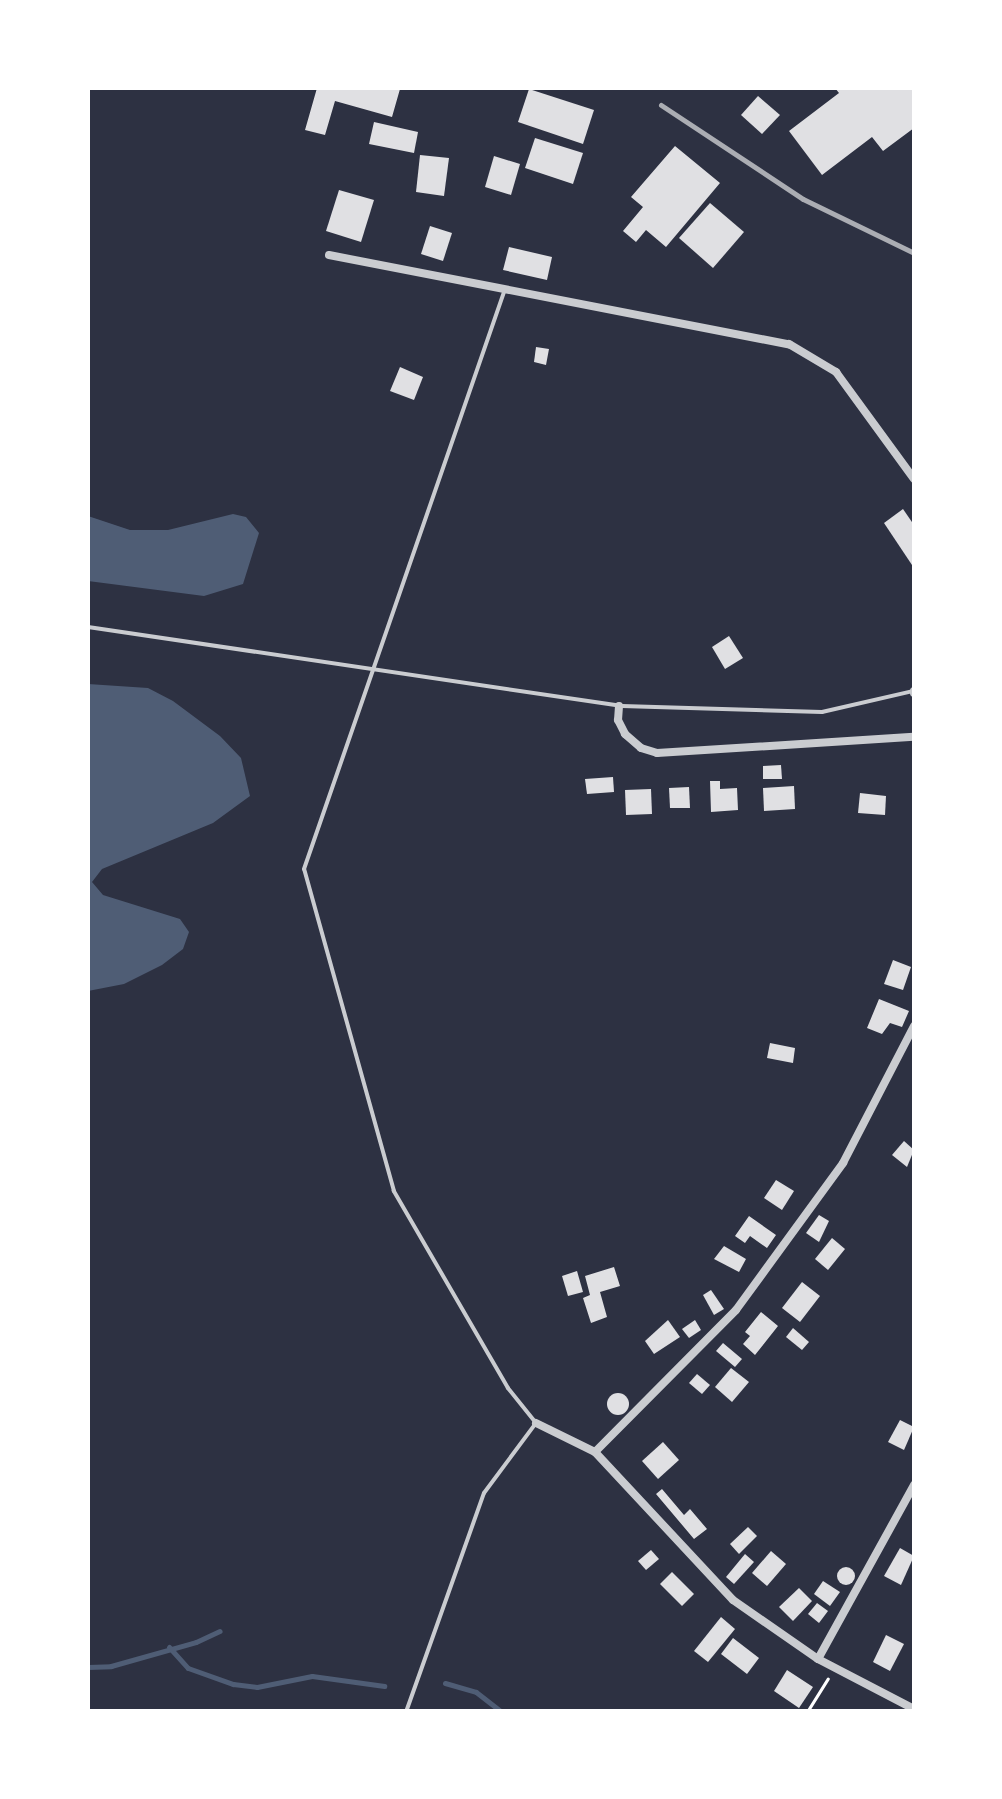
<!DOCTYPE html>
<style>
body{margin:0}
#map{position:relative;width:1002px;height:1799px;overflow:hidden;background:#2d3142;font-family:Rubik,sans-serif}
div>[style]{position:absolute}
.water>*{inset:0;background:#4f5d75}
.stream>*{height:5px;margin:-2.5px;padding:0 2.5px;transform-origin:2.5px;border-radius:2.5px;background:#4f5d75}
.building>*{inset:0;background:#e0e0e3}
.round{border-radius:50%}
.path>*{height:2.5px;margin:-1.25px;padding:0 1.25px;transform-origin:1.25px;border-radius:1.25px;background:#fff}
.service>*{height:4px;margin:-2px;padding:0 2px;transform-origin:2px;border-radius:2px;background:#caccd0}
.minor>*{height:8px;margin:-4px;padding:0 4px;transform-origin:4px;border-radius:4px;background:#caccd0}
.rail>*{height:5px;margin:-2.5px;padding:0 2.5px;transform-origin:2.5px;border-radius:2.5px;background:#abadb3}
span{translate:-50% -50%;white-space:nowrap;text-align:center;line-height:1.15;-webkit-text-stroke:8px #fff;paint-order:stroke}
.frame{position:absolute;inset:0;border:90px solid #fff;pointer-events:none}
</style>
<div id="map">
<div class="water">
<div style="clip-path:polygon(233px 514px,246px 517px,259px 533px,243px 584px,204px 596px,88px 581px,88px 516px,130px 530px,168px 530px)"></div>
<div style="clip-path:polygon(88px 684px,148px 688px,173px 701px,220px 736px,241px 758px,250px 796px,213px 823px,102px 869px,92px 882px,103px 895px,180px 919px,189px 932px,183px 949px,162px 965px,124px 984px,88px 991px)"></div>
</div>
<div class="stream">
<div style="left:169px;top:1647px;width:28px;rotate:48deg"></div>
<div style="left:188px;top:1668px;width:48px;rotate:19.6deg"></div>
<div style="left:233px;top:1684px;width:24px;rotate:7deg"></div>
<div style="left:257px;top:1687px;width:56px;rotate:-11.3deg"></div>
<div style="left:312px;top:1676px;width:73px;rotate:7.9deg"></div>
<div style="left:88px;top:1667px;width:23px;rotate:-2deg"></div>
<div style="left:111px;top:1666px;width:88px;rotate:-15.8deg"></div>
<div style="left:196px;top:1642px;width:26px;rotate:-25deg"></div>
<div style="left:445px;top:1683px;width:32px;rotate:16deg"></div>
<div style="left:476px;top:1692px;width:33px;rotate:38deg"></div>
</div>
<div class="building">
<div style="clip-path:polygon(317px 88px,393px 88px,400px 89px,392px 117px,335px 101px,325px 135px,305px 130px)"></div>
<div style="clip-path:polygon(835px 88px,914px 88px,914px 128px,883px 151px,872px 137px,822px 175px,789px 131px,839px 93px)"></div>
<div style="clip-path:polygon(529px 89px,594px 110px,583px 144px,518px 122px)"></div>
<div style="clip-path:polygon(758px 96px,780px 115px,762px 134px,741px 115px)"></div>
<div style="clip-path:polygon(374px 122px,418px 132px,414px 153px,369px 144px)"></div>
<div style="clip-path:polygon(535px 138px,583px 153px,573px 184px,525px 168px)"></div>
<div style="clip-path:polygon(675px 146px,720px 183px,666px 247px,646px 230px,636px 242px,623px 231px,643px 207px,631px 197px)"></div>
<div style="clip-path:polygon(420px 155px,449px 158px,444px 196px,416px 192px)"></div>
<div style="clip-path:polygon(494px 156px,520px 164px,511px 195px,485px 187px)"></div>
<div style="clip-path:polygon(339px 190px,374px 200px,361px 242px,326px 231px)"></div>
<div style="clip-path:polygon(710px 203px,744px 232px,713px 268px,679px 238px)"></div>
<div style="clip-path:polygon(430px 226px,452px 233px,443px 261px,421px 254px)"></div>
<div style="clip-path:polygon(509px 247px,552px 257px,547px 280px,503px 270px)"></div>
<div style="clip-path:polygon(536px 347px,549px 349px,546px 365px,534px 362px)"></div>
<div style="clip-path:polygon(400px 367px,423px 377px,414px 400px,390px 391px)"></div>
<div style="clip-path:polygon(903px 509px,914px 525px,914px 568px,884px 523px)"></div>
<div style="clip-path:polygon(729px 636px,743px 658px,725px 669px,712px 647px)"></div>
<div style="clip-path:polygon(781px 765px,782px 779px,763px 779px,763px 766px)"></div>
<div style="clip-path:polygon(613px 777px,614px 792px,587px 794px,585px 779px)"></div>
<div style="clip-path:polygon(710px 781px,720px 781px,720px 789px,737px 788px,738px 810px,711px 812px)"></div>
<div style="clip-path:polygon(794px 786px,795px 809px,764px 811px,763px 788px)"></div>
<div style="clip-path:polygon(689px 787px,690px 808px,670px 808px,669px 788px)"></div>
<div style="clip-path:polygon(651px 789px,652px 814px,626px 815px,625px 790px)"></div>
<div style="clip-path:polygon(860px 793px,886px 796px,885px 815px,858px 813px)"></div>
<div style="clip-path:polygon(893px 960px,911px 967px,903px 990px,884px 984px)"></div>
<div style="clip-path:polygon(879px 999px,909px 1011px,902px 1027px,890px 1023px,882px 1034px,867px 1028px)"></div>
<div style="clip-path:polygon(770px 1043px,795px 1048px,793px 1063px,767px 1058px)"></div>
<div style="clip-path:polygon(904px 1141px,914px 1150px,907px 1167px,892px 1155px)"></div>
<div style="clip-path:polygon(776px 1180px,794px 1191px,782px 1210px,764px 1198px)"></div>
<div style="clip-path:polygon(819px 1215px,829px 1221px,819px 1242px,806px 1233px)"></div>
<div style="clip-path:polygon(749px 1216px,776px 1235px,767px 1248px,750px 1236px,745px 1243px,735px 1236px)"></div>
<div style="clip-path:polygon(832px 1238px,845px 1249px,828px 1270px,815px 1259px)"></div>
<div style="clip-path:polygon(724px 1246px,746px 1259px,739px 1272px,714px 1259px)"></div>
<div style="clip-path:polygon(614px 1267px,620px 1286px,600px 1292px,607px 1317px,591px 1323px,583px 1298px,590px 1295px,585px 1276px)"></div>
<div style="clip-path:polygon(577px 1271px,583px 1292px,568px 1296px,562px 1276px)"></div>
<div style="clip-path:polygon(802px 1282px,820px 1296px,800px 1322px,782px 1308px)"></div>
<div style="clip-path:polygon(711px 1290px,724px 1309px,714px 1315px,703px 1295px)"></div>
<div style="clip-path:polygon(761px 1312px,778px 1326px,755px 1355px,743px 1344px,750px 1336px,745px 1332px)"></div>
<div style="clip-path:polygon(668px 1320px,680px 1337px,654px 1354px,645px 1341px)"></div>
<div style="clip-path:polygon(695px 1320px,701px 1330px,689px 1338px,682px 1329px)"></div>
<div style="clip-path:polygon(793px 1328px,809px 1342px,802px 1350px,786px 1337px)"></div>
<div style="clip-path:polygon(723px 1343px,742px 1359px,735px 1367px,716px 1351px)"></div>
<div style="clip-path:polygon(731px 1368px,749px 1382px,732px 1402px,715px 1387px)"></div>
<div style="clip-path:polygon(697px 1374px,710px 1385px,702px 1394px,689px 1383px)"></div>
<div class="round" style="left:607px;top:1393px;width:22px;height:22px"></div>
<div style="clip-path:polygon(900px 1420px,914px 1427px,904px 1450px,888px 1442px)"></div>
<div style="clip-path:polygon(663px 1442px,679px 1460px,658px 1479px,642px 1461px)"></div>
<div style="clip-path:polygon(662px 1489px,684px 1515px,690px 1509px,707px 1529px,694px 1539px,656px 1494px)"></div>
<div style="clip-path:polygon(748px 1527px,757px 1536px,739px 1554px,730px 1544px)"></div>
<div style="clip-path:polygon(900px 1548px,914px 1556px,901px 1585px,884px 1576px)"></div>
<div style="clip-path:polygon(651px 1550px,659px 1559px,646px 1570px,638px 1561px)"></div>
<div style="clip-path:polygon(771px 1551px,786px 1564px,767px 1586px,752px 1573px)"></div>
<div style="clip-path:polygon(745px 1554px,754px 1562px,734px 1584px,726px 1577px)"></div>
<div class="round" style="left:837px;top:1567px;width:18px;height:18px"></div>
<div style="clip-path:polygon(672px 1572px,694px 1594px,682px 1606px,660px 1584px)"></div>
<div style="clip-path:polygon(823px 1581px,840px 1592px,830px 1606px,814px 1594px)"></div>
<div style="clip-path:polygon(799px 1588px,812px 1601px,793px 1621px,779px 1607px)"></div>
<div style="clip-path:polygon(817px 1603px,828px 1611px,819px 1623px,808px 1614px)"></div>
<div style="clip-path:polygon(721px 1617px,735px 1629px,708px 1662px,694px 1651px)"></div>
<div style="clip-path:polygon(886px 1635px,904px 1644px,890px 1671px,873px 1662px)"></div>
<div style="clip-path:polygon(733px 1638px,759px 1658px,747px 1674px,721px 1654px)"></div>
<div style="clip-path:polygon(787px 1670px,813px 1687px,799px 1708px,774px 1691px)"></div>
</div>
<div class="path">
<div style="left:807px;top:1712px;width:39px;rotate:-58deg"></div>
</div>
<div class="service">
<div style="left:88px;top:627px;width:540px;rotate:8.42deg"></div>
<div style="left:622px;top:706px;width:200px;rotate:1.7deg"></div>
<div style="left:822px;top:712px;width:93px;rotate:-13deg"></div>
<div style="left:406px;top:1712px;width:232px;rotate:-70.4deg"></div>
<div style="left:484px;top:1493px;width:87px;rotate:-53.4deg"></div>
<div style="left:536px;top:1423px;width:45px;rotate:-128.7deg"></div>
<div style="left:508px;top:1388px;width:228px;rotate:-120.1deg"></div>
<div style="left:394px;top:1191px;width:334px;rotate:-105.6deg"></div>
<div style="left:304px;top:869px;width:611px;rotate:-70.88deg"></div>
</div>
<div class="minor">
<div style="left:329px;top:255px;width:469px;rotate:11deg"></div>
<div style="left:789px;top:344px;width:55px;rotate:30.8deg"></div>
<div style="left:836px;top:372px;width:132px;rotate:53.9deg"></div>
<div style="left:914px;top:691px;width:2px;rotate:90deg"></div>
<div style="left:619px;top:706px;width:14px;rotate:94deg"></div>
<div style="left:618px;top:720px;width:16px;rotate:63deg"></div>
<div style="left:625px;top:734px;width:21px;rotate:41deg"></div>
<div style="left:641px;top:748px;width:17px;rotate:17deg"></div>
<div style="left:657px;top:753px;width:257px;rotate:-3.6deg"></div>
<div style="left:536px;top:1423px;width:66px;rotate:26.2deg"></div>
<div style="left:595px;top:1452px;width:202px;rotate:47deg"></div>
<div style="left:733px;top:1600px;width:103px;rotate:34.8deg"></div>
<div style="left:818px;top:1659px;width:108px;rotate:27.5deg"></div>
<div style="left:595px;top:1452px;width:200px;rotate:-45.2deg"></div>
<div style="left:736px;top:1310px;width:182px;rotate:-53.9deg"></div>
<div style="left:843px;top:1163px;width:154px;rotate:-62.6deg"></div>
<div style="left:818px;top:1659px;width:199px;rotate:-61.1deg"></div>
</div>
<div class="rail">
<div style="left:661px;top:105px;width:170px;rotate:33.5deg"></div>
<div style="left:803px;top:199px;width:123px;rotate:25.9deg"></div>
</div>
<div class="frame"></div>
</div>
